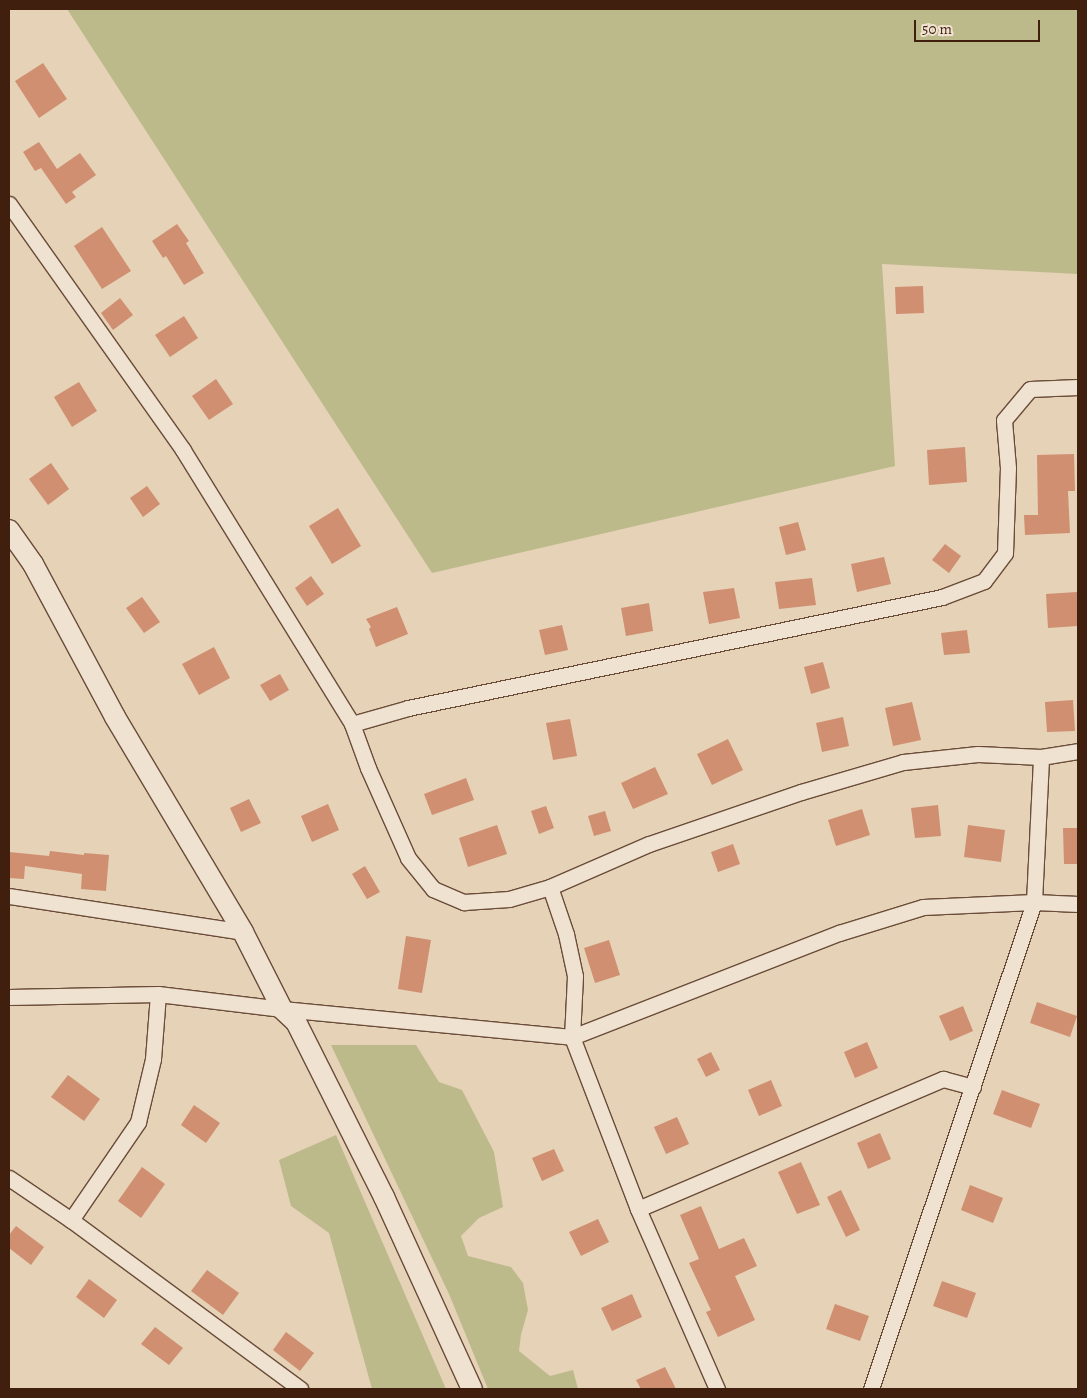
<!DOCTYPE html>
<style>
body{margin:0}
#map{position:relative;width:1087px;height:1398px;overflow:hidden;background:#e6d2b7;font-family:Alegreya,serif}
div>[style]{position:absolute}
.green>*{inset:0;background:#bcba8a}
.building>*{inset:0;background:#cf8f70}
.roads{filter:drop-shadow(1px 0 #6a4c39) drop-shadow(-1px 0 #6a4c39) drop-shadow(0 1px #6a4c39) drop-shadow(0 -1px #6a4c39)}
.street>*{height:15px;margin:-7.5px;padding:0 7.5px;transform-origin:7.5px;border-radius:7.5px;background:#efe2d0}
.secondary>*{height:20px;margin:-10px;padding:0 10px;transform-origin:10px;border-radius:10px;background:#efe2d0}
span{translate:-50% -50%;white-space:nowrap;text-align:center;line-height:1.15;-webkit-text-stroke:4px #efe2d0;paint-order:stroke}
.frame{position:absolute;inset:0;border:10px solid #411f0f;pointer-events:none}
.scale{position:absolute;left:914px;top:20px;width:126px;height:22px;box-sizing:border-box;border:2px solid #411f0f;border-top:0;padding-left:6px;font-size:15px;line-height:18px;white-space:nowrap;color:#411f0f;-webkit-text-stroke:4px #efe2d0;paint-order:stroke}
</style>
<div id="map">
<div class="green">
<div style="clip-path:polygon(67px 9px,1078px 9px,1078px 274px,882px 264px,895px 466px,432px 573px)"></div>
<div style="clip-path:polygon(331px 1045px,416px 1045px,439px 1082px,462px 1090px,494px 1152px,503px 1207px,479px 1218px,461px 1236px,468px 1256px,511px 1267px,523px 1283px,528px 1310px,521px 1335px,519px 1351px,550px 1376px,573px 1370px,578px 1389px,488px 1389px,449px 1294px)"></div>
<div style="clip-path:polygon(336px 1135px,446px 1389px,372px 1389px,329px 1233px,291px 1206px,279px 1160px)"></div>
</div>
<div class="building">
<div style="clip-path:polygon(43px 63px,67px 99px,39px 118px,15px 81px)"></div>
<div style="clip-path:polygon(39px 142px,57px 169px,80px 153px,96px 175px,72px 192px,76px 197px,66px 204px,41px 168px,35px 171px,23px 152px)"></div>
<div style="clip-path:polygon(177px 224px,189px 241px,186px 243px,204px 273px,184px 285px,166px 256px,163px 258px,152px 241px)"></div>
<div style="clip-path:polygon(102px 227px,131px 271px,102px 289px,74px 246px)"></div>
<div style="clip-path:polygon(923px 286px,924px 313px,896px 314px,895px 287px)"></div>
<div style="clip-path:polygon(120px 298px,133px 315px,113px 330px,101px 313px)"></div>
<div style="clip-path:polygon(184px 316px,198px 338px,170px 357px,155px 335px)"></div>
<div style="clip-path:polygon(216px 379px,233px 404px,209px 420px,192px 396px)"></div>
<div style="clip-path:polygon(79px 382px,97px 411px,72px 427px,54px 397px)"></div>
<div style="clip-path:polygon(965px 447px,967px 482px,929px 485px,927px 450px)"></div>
<div style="clip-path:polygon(1074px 454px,1075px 491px,1068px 491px,1070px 533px,1025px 535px,1024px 515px,1038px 515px,1037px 455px)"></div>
<div style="clip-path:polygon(51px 463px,69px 489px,48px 505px,29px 479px)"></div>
<div style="clip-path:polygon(147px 486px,160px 504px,143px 517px,130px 498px)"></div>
<div style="clip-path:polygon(338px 508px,361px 546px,332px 564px,309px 526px)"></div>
<div style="clip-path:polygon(798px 522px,806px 550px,786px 555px,779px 527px)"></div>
<div style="clip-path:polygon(945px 544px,961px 556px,949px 573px,932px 560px)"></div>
<div style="clip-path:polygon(884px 557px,891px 584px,857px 592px,851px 564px)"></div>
<div style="clip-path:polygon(311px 576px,324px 594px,307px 606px,295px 588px)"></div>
<div style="clip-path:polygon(812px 578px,816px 605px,779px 609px,775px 582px)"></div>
<div style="clip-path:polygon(734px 588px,740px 618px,709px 624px,703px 592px)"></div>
<div style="clip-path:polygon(1077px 592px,1078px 626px,1048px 628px,1046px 594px)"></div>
<div style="clip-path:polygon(142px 597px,160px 622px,144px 633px,126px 608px)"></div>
<div style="clip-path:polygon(649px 603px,653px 631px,626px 636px,621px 608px)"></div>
<div style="clip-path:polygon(397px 607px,408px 634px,376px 647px,369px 629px,371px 627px,366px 619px)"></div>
<div style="clip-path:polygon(562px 625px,568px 650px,545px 655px,539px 630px)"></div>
<div style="clip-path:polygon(967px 630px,970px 653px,944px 655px,941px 633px)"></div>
<div style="clip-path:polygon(214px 647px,230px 678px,199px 695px,182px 664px)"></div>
<div style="clip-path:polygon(823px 662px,830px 688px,811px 694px,804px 667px)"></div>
<div style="clip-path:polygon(280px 674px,289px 690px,270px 701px,260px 685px)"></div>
<div style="clip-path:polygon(1073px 700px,1075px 731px,1047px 732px,1045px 702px)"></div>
<div style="clip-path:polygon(912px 702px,921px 740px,893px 746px,885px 708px)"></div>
<div style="clip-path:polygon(843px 717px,849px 746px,822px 752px,816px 723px)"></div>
<div style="clip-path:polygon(570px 719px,577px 756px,553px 760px,546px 723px)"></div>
<div style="clip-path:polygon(728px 739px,743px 770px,712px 785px,697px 754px)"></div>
<div style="clip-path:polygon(655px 767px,668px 794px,633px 809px,621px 783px)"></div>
<div style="clip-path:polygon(466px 778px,474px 800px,432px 815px,424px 794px)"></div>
<div style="clip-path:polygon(249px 799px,261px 823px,241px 832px,230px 808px)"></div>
<div style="clip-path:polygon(328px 804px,339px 830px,312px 842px,301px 816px)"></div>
<div style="clip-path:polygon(938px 805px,941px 836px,915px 838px,911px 808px)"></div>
<div style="clip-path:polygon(546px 806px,554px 828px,539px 834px,531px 811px)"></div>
<div style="clip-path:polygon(862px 809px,870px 835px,836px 846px,828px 820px)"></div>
<div style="clip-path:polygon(605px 811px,611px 831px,594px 836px,588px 816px)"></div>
<div style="clip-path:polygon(497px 825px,507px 854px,468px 867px,459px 838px)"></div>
<div style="clip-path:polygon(968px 825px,1005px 830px,1001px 862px,964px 857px)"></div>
<div style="clip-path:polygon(1063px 828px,1078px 828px,1078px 864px,1064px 864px)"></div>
<div style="clip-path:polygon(733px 844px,740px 864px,718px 872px,711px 852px)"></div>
<div style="clip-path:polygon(50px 851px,84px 855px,84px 853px,109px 855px,106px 891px,81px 889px,82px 874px,25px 866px,24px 879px,9px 878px,9px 852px,49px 856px)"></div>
<div style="clip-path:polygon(365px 866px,380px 892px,367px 899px,352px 874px)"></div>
<div style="clip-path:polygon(406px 936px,431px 940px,422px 993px,398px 989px)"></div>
<div style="clip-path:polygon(609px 940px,620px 975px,595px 983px,584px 948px)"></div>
<div style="clip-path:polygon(1037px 1002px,1077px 1016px,1070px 1037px,1030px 1023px)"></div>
<div style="clip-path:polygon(963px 1006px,973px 1031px,950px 1041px,939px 1016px)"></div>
<div style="clip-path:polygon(867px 1042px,878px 1068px,855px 1078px,844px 1052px)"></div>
<div style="clip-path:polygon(711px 1052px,720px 1070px,706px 1077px,697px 1059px)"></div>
<div style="clip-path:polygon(68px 1075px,100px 1099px,84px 1121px,51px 1097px)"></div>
<div style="clip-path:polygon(771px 1080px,782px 1106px,759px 1116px,748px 1090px)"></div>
<div style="clip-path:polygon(1002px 1090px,1040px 1104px,1031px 1128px,993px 1114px)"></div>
<div style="clip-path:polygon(194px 1105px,220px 1123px,206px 1143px,181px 1125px)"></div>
<div style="clip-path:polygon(677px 1117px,689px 1144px,666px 1154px,654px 1127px)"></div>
<div style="clip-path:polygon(880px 1133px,891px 1159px,868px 1169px,857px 1143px)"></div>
<div style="clip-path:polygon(554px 1149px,564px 1171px,542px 1181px,532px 1158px)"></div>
<div style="clip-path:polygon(801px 1162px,820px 1205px,797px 1214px,778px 1172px)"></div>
<div style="clip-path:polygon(142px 1167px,165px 1184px,141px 1218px,118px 1201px)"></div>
<div style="clip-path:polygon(970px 1185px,1003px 1198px,993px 1223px,961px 1210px)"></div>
<div style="clip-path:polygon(841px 1190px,860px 1230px,846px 1237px,827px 1197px)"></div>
<div style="clip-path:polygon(701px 1206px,719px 1249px,744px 1238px,757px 1266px,735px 1276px,755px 1320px,718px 1337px,706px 1312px,711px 1310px,689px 1263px,699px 1259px,680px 1215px)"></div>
<div style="clip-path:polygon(598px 1219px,609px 1242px,581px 1256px,569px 1232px)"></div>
<div style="clip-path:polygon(16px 1226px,44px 1247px,31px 1265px,9px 1248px,9px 1235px)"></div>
<div style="clip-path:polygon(207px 1270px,239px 1293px,223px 1315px,191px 1291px)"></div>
<div style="clip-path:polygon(89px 1279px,117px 1300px,104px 1318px,76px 1297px)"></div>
<div style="clip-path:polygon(942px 1281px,976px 1293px,967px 1318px,933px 1306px)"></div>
<div style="clip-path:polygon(632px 1294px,642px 1317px,612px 1331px,601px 1308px)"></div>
<div style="clip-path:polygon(835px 1304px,869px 1316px,860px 1341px,826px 1329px)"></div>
<div style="clip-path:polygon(155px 1327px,183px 1348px,169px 1365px,141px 1344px)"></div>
<div style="clip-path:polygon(286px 1332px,314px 1353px,300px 1371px,273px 1350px)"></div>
<div style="clip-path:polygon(665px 1367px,676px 1389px,641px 1389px,636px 1380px)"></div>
</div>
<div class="roads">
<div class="street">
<div style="left:9px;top:204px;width:301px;rotate:54.7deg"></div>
<div style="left:183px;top:450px;width:322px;rotate:58.3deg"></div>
<div style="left:352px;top:724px;width:47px;rotate:70deg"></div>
<div style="left:368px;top:768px;width:98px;rotate:66deg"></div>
<div style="left:408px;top:858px;width:40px;rotate:51deg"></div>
<div style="left:433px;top:889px;width:34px;rotate:23deg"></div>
<div style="left:464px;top:902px;width:45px;rotate:-3.8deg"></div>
<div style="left:509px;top:899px;width:43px;rotate:-16.3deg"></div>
<div style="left:550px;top:887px;width:108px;rotate:-23.5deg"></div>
<div style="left:649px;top:844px;width:161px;rotate:-18.9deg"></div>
<div style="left:801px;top:792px;width:106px;rotate:-16.4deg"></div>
<div style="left:903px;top:762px;width:75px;rotate:-6.1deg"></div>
<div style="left:978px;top:754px;width:63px;rotate:2.7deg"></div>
<div style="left:1041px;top:757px;width:37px;rotate:-9deg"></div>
<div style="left:352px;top:724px;width:58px;rotate:-15.9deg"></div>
<div style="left:408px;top:708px;width:545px;rotate:-11.74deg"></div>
<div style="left:942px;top:597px;width:45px;rotate:-20.9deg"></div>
<div style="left:984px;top:581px;width:35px;rotate:-53deg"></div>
<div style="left:1005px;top:553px;width:85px;rotate:-88deg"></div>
<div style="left:1008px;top:468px;width:48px;rotate:-94.8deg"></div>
<div style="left:1004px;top:420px;width:40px;rotate:-50deg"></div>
<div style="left:1030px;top:389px;width:48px;rotate:-2.4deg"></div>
<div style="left:550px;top:887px;width:50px;rotate:71.2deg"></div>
<div style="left:566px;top:934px;width:43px;rotate:77.9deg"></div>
<div style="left:575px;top:976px;width:61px;rotate:92.8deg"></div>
<div style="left:572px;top:1037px;width:184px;rotate:69deg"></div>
<div style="left:638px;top:1209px;width:197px;rotate:66.3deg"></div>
<div style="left:9px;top:896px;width:237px;rotate:8.7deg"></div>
<div style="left:9px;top:997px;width:149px;rotate:-1.2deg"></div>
<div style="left:158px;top:994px;width:125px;rotate:6.9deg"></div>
<div style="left:282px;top:1009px;width:291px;rotate:5.5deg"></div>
<div style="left:572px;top:1037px;width:287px;rotate:-21.3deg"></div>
<div style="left:839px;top:933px;width:88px;rotate:-17.2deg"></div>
<div style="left:923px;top:907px;width:111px;rotate:-2.6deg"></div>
<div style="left:1034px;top:902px;width:44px;rotate:2.6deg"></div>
<div style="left:9px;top:1178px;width:75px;rotate:34.1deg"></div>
<div style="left:71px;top:1220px;width:285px;rotate:36.4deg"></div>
<div style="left:638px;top:1209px;width:332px;rotate:-23.1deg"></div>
<div style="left:943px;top:1079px;width:31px;rotate:15deg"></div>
<div style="left:71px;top:1220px;width:119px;rotate:-55.6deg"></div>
<div style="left:138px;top:1122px;width:65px;rotate:-76.6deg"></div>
<div style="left:153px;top:1059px;width:65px;rotate:-85.6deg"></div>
<div style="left:871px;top:1389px;width:514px;rotate:-71.49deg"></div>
<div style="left:1034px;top:902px;width:145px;rotate:-87.2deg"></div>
</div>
<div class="secondary">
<div style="left:9px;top:530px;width:42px;rotate:54.8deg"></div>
<div style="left:33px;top:564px;width:174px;rotate:61.8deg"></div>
<div style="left:115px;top:717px;width:250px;rotate:59.2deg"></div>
<div style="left:243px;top:932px;width:86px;rotate:63.1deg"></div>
<div style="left:282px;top:1009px;width:19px;rotate:43deg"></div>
<div style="left:296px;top:1022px;width:196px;rotate:63.3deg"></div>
<div style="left:384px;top:1197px;width:211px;rotate:65.4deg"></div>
</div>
</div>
<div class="frame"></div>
<div class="scale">50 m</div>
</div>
